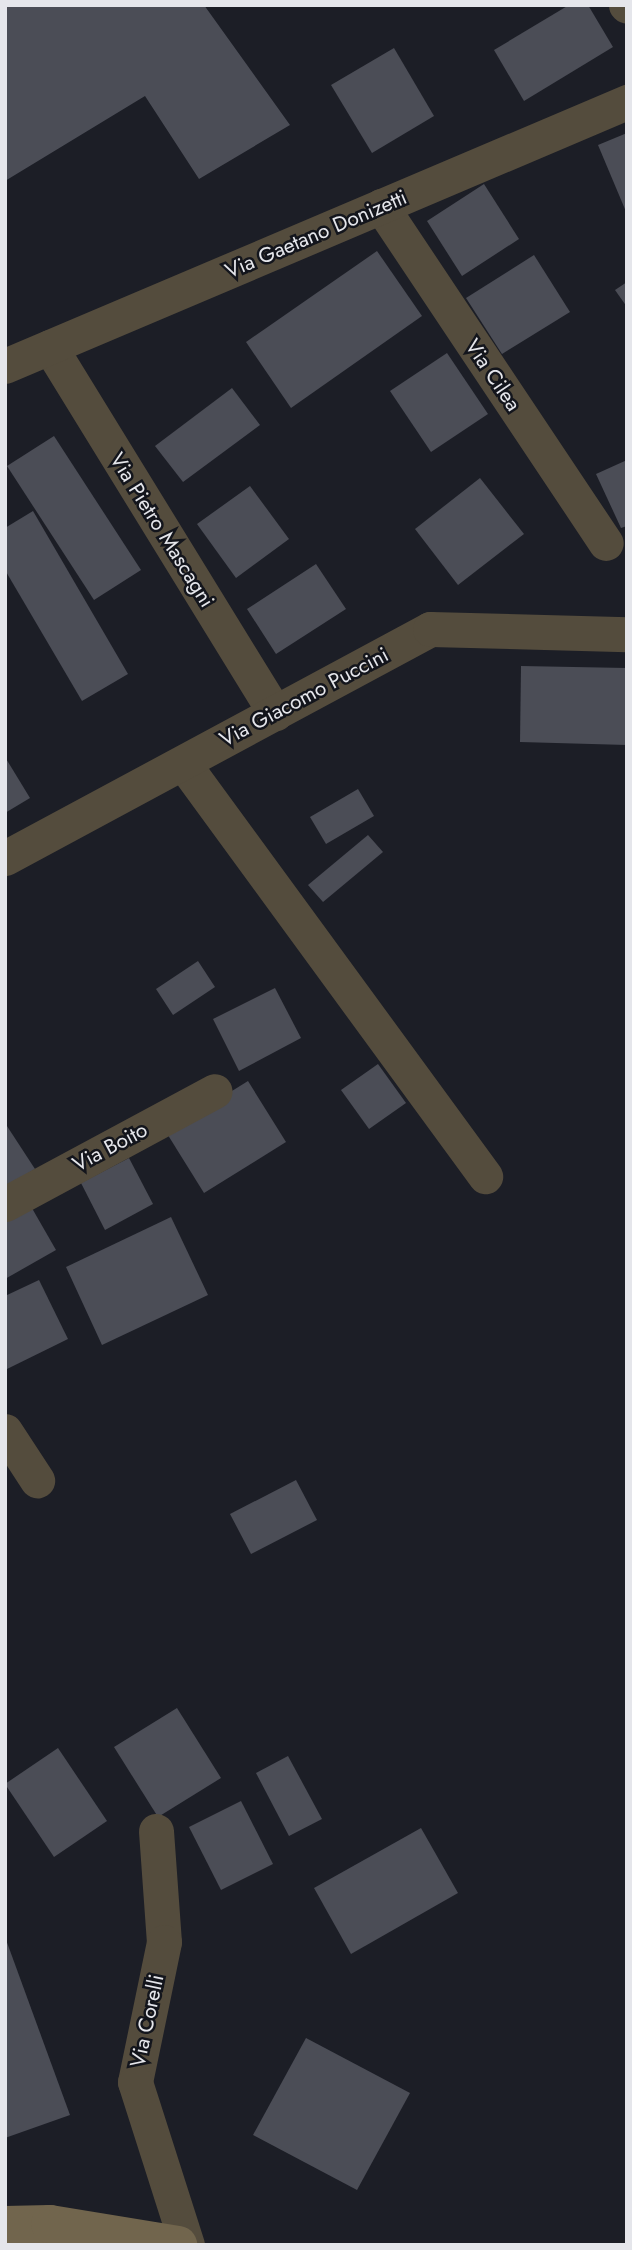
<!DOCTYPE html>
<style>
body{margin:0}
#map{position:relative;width:632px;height:2250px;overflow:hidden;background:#1c1e26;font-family:Jost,sans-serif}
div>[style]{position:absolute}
.building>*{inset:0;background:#4b4d56}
.street>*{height:35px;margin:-17.5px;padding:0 17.5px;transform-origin:17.5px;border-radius:17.5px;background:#544c3d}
.secondary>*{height:38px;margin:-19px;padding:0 19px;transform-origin:19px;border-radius:19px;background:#71654d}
span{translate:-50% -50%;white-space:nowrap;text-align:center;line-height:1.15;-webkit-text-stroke:5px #13151c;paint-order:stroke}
.street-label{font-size:21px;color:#e5e6eb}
.frame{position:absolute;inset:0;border:7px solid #e5e6eb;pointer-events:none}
</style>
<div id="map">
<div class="building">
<div style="clip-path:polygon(5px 5px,204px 5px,290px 125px,199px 179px,145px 96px,5px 181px)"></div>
<div style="clip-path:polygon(569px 5px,588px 5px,613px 47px,524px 101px,494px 50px)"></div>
<div style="clip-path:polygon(394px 48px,434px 116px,372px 153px,331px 85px)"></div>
<div style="clip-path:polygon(627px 133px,627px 214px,598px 145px)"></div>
<div style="clip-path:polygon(484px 184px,519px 239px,462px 276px,427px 221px)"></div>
<div style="clip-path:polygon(377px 251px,422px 316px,291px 408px,246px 342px)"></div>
<div style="clip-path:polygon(534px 255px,570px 312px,502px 354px,466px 298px)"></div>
<div style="clip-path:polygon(627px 282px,627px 307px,615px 290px)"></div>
<div style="clip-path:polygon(447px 353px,488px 414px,431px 452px,390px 391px)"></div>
<div style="clip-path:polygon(232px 388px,260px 425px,183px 482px,155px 446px)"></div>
<div style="clip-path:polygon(54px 436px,141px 570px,94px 600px,7px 466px)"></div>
<div style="clip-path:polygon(627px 460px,627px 526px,621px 528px,596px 474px)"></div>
<div style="clip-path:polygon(480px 478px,524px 534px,458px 585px,415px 529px)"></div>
<div style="clip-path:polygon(250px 486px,289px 539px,236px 578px,197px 524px)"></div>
<div style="clip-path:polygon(33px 511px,128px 674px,82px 701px,5px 570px,5px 528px)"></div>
<div style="clip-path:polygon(316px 564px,346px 609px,276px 654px,247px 609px)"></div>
<div style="clip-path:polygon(521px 666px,627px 668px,627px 745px,520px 742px)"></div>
<div style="clip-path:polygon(5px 757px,30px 798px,5px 813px)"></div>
<div style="clip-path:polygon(358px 789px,374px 816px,326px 844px,310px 817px)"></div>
<div style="clip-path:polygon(368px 835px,383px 852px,323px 902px,308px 885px)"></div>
<div style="clip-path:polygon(198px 961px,215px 987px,173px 1015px,156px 989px)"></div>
<div style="clip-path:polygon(275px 988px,301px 1038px,239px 1071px,213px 1019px)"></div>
<div style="clip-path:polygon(378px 1064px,406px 1103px,369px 1129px,341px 1090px)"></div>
<div style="clip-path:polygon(248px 1081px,286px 1142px,204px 1193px,166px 1132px)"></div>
<div style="clip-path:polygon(5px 1123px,35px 1169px,5px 1188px)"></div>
<div style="clip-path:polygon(129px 1158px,153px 1204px,105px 1230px,81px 1183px)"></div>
<div style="clip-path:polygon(29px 1203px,56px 1250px,5px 1279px,5px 1217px)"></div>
<div style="clip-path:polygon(171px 1217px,208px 1295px,102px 1345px,66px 1267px)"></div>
<div style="clip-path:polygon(39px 1280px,68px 1339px,7px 1369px,5px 1296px)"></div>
<div style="clip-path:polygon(296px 1480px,317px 1520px,251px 1554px,230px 1514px)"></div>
<div style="clip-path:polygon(177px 1708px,221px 1778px,158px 1817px,114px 1747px)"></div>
<div style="clip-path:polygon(58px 1748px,107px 1821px,54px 1857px,5px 1784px)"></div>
<div style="clip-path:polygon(288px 1756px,322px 1819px,289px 1836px,256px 1773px)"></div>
<div style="clip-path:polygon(241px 1801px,273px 1864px,221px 1890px,189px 1827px)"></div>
<div style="clip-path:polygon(421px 1828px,458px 1893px,351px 1954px,314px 1888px)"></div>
<div style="clip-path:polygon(5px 1937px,70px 2115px,5px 2138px)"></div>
<div style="clip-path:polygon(306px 2038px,410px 2093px,357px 2190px,253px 2135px)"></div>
</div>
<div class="street">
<div style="left:626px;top:5px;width:1px;rotate:45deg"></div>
<div style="left:381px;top:206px;width:405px;rotate:56.3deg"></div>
<div style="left:50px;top:347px;width:430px;rotate:58.4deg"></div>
<div style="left:5px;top:366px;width:676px;rotate:-23deg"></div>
<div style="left:183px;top:763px;width:512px;rotate:53.82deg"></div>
<div style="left:5px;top:858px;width:483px;rotate:-28.3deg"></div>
<div style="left:430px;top:629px;width:197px;rotate:1.5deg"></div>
<div style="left:5px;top:1204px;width:238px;rotate:-28.3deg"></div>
<div style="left:5px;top:1431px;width:59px;rotate:56.9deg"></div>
<div style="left:156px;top:1831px;width:111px;rotate:85.9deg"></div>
<div style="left:164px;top:1942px;width:143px;rotate:101.7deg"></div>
<div style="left:135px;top:2082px;width:171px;rotate:72.3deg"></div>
</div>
<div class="secondary">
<div style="left:5px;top:2225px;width:45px;rotate:-1.3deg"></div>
<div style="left:50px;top:2224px;width:130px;rotate:9.3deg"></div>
</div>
<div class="street-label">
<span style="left:316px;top:234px;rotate:-23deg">Via Gaetano Donizetti</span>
<span style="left:493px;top:375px;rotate:56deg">Via Cilea</span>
<span style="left:162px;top:530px;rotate:58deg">Via Pietro Mascagni</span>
<span style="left:304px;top:697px;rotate:-28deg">Via Giacomo Puccini</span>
<span style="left:110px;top:1147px;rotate:-28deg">Via Boito</span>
<span style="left:147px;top:2021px;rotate:-78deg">Via Corelli</span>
</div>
<div class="frame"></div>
</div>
